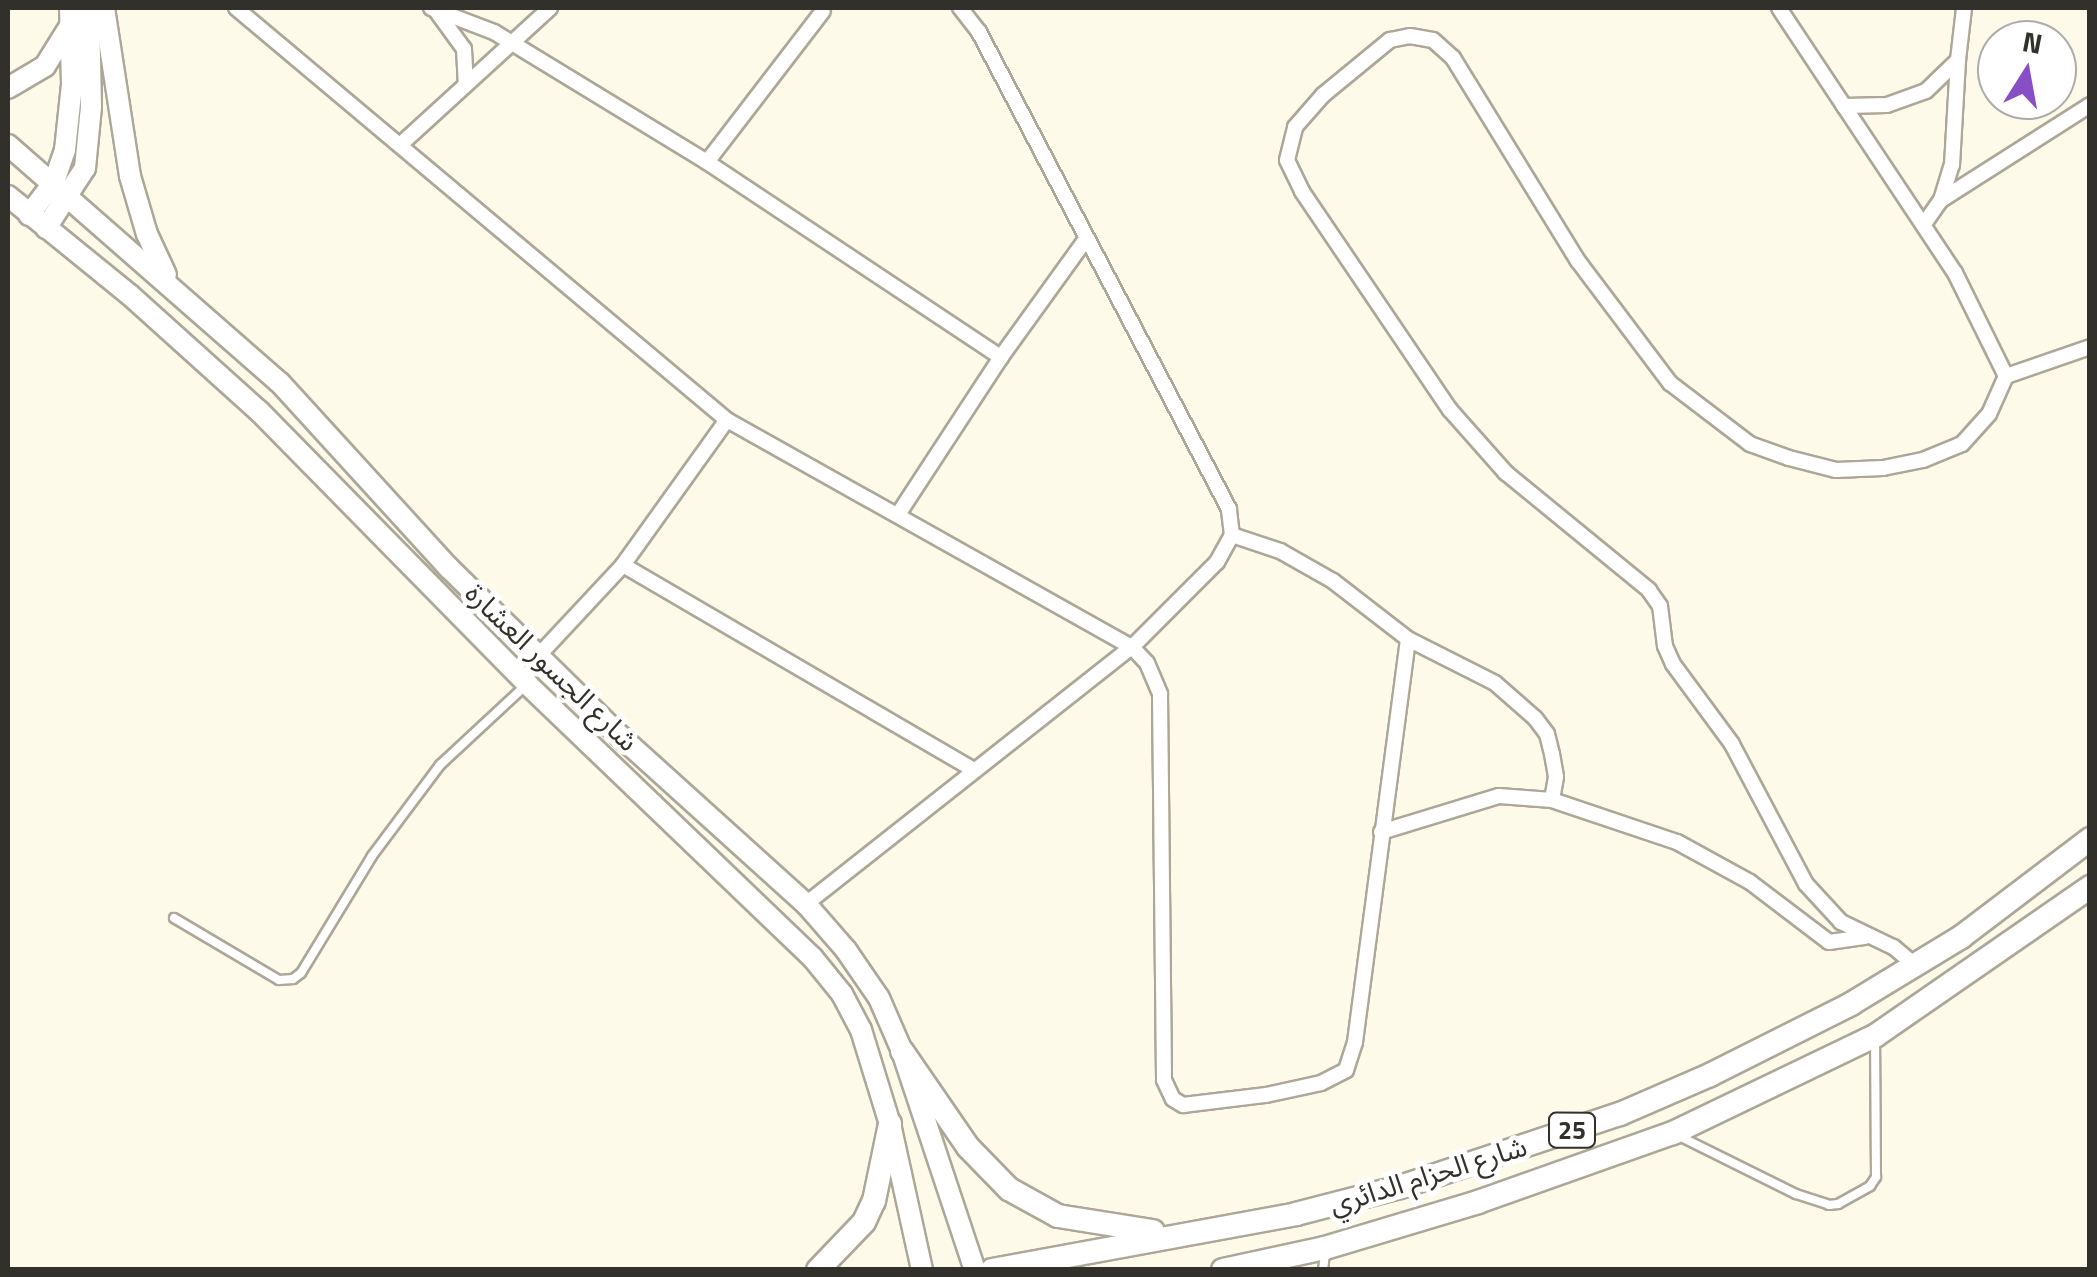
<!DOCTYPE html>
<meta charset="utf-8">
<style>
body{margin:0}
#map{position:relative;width:2097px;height:1277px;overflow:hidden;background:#fefae9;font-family:"Titillium Web","Noto Sans Arabic",sans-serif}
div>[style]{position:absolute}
.roads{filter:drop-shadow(2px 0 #aca798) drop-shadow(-2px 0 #aca798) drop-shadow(0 2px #aca798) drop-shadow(0 -2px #aca798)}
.lane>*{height:8px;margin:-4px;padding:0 4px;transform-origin:4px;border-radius:4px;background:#fff}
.street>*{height:14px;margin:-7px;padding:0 7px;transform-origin:7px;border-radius:7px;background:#fff}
.secondary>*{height:20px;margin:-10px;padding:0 10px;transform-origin:10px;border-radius:10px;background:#fff}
.primary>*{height:22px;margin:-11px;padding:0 11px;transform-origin:11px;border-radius:11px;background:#fff}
span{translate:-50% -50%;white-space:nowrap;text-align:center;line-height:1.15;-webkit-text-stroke:10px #fff;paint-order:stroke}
.shield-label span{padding:2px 8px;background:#fff;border:2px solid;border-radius:8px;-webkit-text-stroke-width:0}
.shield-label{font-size:25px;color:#32302a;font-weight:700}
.street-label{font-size:28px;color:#32302a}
.frame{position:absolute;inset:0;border:10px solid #32302a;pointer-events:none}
.north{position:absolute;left:1977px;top:20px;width:100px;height:100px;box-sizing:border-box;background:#fff;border:2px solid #adacaa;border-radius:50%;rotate:11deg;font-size:28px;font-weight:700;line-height:40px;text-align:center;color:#32302a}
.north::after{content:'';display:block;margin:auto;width:35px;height:45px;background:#884ec5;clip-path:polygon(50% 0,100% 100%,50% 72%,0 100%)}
</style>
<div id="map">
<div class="roads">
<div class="lane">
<div style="left:174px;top:918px;width:122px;rotate:30.6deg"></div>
<div style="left:279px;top:980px;width:14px;rotate:-4deg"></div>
<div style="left:293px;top:979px;width:10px;rotate:-37deg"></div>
<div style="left:301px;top:973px;width:137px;rotate:-58.7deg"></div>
<div style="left:372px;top:856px;width:114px;rotate:-53.2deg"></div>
<div style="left:440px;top:765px;width:115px;rotate:-42.9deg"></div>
<div style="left:1677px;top:1135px;width:133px;rotate:26.4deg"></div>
<div style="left:1796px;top:1194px;width:35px;rotate:18deg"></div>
<div style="left:1829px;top:1205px;width:9px;rotate:-6deg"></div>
<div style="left:1838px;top:1204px;width:37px;rotate:-29deg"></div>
<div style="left:1870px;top:1186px;width:11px;rotate:-56deg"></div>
<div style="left:1876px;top:1177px;width:137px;rotate:-90.4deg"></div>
<div style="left:1323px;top:1270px;width:17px;rotate:-83deg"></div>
</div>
<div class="street">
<div style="left:236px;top:8px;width:641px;rotate:40deg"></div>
<div style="left:727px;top:420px;width:464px;rotate:29.3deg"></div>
<div style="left:1132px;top:647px;width:22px;rotate:47deg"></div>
<div style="left:1147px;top:663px;width:34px;rotate:67deg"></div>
<div style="left:1160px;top:694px;width:386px;rotate:89.4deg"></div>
<div style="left:1164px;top:1080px;width:21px;rotate:65deg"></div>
<div style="left:1173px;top:1099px;width:12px;rotate:31deg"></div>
<div style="left:1183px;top:1105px;width:84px;rotate:-6.9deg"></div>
<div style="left:1266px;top:1095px;width:56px;rotate:-12.3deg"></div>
<div style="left:1321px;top:1083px;width:28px;rotate:-27deg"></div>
<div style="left:1346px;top:1070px;width:29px;rotate:-72deg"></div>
<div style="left:1355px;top:1042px;width:406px;rotate:-82.5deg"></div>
<div style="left:1408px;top:639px;width:95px;rotate:-142.3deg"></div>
<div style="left:1333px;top:581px;width:61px;rotate:-150.5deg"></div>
<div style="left:1280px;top:551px;width:51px;rotate:-161.6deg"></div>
<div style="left:431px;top:8px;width:67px;rotate:20.9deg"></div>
<div style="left:494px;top:32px;width:250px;rotate:31.4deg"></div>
<div style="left:707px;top:162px;width:353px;rotate:33.6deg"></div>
<div style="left:1779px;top:8px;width:118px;rotate:56.4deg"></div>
<div style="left:1844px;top:106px;width:43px;rotate:-1.3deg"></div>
<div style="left:1887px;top:105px;width:41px;rotate:-19.7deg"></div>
<div style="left:1926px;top:91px;width:45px;rotate:-44.1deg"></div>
<div style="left:1958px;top:60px;width:52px;rotate:-83.4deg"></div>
<div style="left:437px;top:12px;width:46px;rotate:53.9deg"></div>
<div style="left:464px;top:49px;width:33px;rotate:87deg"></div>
<div style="left:1844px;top:106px;width:201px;rotate:56.4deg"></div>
<div style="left:1955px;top:273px;width:115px;rotate:63.7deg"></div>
<div style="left:400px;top:145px;width:203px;rotate:-42.4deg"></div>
<div style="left:707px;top:162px;width:190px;rotate:-52.5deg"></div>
<div style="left:1941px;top:200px;width:177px;rotate:-32.5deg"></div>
<div style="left:1924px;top:224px;width:29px;rotate:-55deg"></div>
<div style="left:1941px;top:200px;width:37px;rotate:-73deg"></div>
<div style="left:1952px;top:165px;width:105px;rotate:-86.7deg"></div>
<div style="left:899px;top:513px;width:186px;rotate:-56.8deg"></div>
<div style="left:1001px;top:357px;width:145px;rotate:-54.2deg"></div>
<div style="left:623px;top:565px;width:404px;rotate:30.3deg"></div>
<div style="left:1408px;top:639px;width:97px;rotate:26.8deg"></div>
<div style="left:1495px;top:683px;width:53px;rotate:41.2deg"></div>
<div style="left:1535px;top:718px;width:20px;rotate:53deg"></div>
<div style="left:1547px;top:734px;width:21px;rotate:76deg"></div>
<div style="left:1552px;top:754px;width:23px;rotate:80deg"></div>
<div style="left:1556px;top:777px;width:23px;rotate:100deg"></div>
<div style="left:540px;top:654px;width:122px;rotate:-47deg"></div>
<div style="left:623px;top:565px;width:178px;rotate:-54.4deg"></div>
<div style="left:1381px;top:832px;width:123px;rotate:-17deg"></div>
<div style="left:1499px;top:796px;width:53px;rotate:4.3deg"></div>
<div style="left:1552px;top:800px;width:132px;rotate:18.6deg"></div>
<div style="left:1677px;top:842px;width:83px;rotate:28.7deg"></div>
<div style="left:1750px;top:882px;width:99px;rotate:37.2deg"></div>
<div style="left:1829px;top:942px;width:37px;rotate:-8deg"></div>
<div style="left:806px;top:904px;width:415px;rotate:-38.3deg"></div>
<div style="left:1132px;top:647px;width:120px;rotate:-45deg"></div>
<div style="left:1217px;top:562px;width:31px;rotate:-61deg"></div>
<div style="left:1232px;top:535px;width:26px;rotate:-97deg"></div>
<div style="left:1229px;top:509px;width:539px;rotate:-117.66deg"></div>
<div style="left:979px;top:32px;width:31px;rotate:-128deg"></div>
<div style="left:1916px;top:966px;width:30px;rotate:-140deg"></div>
<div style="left:1893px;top:947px;width:58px;rotate:-154.3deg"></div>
<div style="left:1841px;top:922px;width:52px;rotate:-132.6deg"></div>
<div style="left:1806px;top:884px;width:158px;rotate:-117.9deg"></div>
<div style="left:1732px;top:744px;width:99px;rotate:-126.4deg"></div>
<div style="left:1673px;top:664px;width:20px;rotate:-114deg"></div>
<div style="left:1665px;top:646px;width:40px;rotate:-97.1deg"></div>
<div style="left:1660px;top:606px;width:19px;rotate:-125deg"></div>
<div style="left:1649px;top:590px;width:185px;rotate:-140.7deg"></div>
<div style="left:1506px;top:473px;width:84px;rotate:-131.6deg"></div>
<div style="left:1450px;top:410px;width:264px;rotate:-124.1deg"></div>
<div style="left:1302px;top:191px;width:34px;rotate:-116deg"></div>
<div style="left:1287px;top:160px;width:34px;rotate:-76deg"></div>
<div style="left:1295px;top:127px;width:43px;rotate:-48.8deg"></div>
<div style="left:1323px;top:95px;width:87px;rotate:-39.4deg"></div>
<div style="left:1390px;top:40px;width:20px;rotate:-11deg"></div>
<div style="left:1410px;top:36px;width:23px;rotate:10deg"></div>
<div style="left:1433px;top:40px;width:27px;rotate:42deg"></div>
<div style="left:1453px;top:58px;width:238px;rotate:58.4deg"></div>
<div style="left:1578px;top:261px;width:153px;rotate:53deg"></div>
<div style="left:1670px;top:383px;width:101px;rotate:37.3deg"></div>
<div style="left:1750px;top:444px;width:41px;rotate:19.7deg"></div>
<div style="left:1789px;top:458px;width:49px;rotate:14.3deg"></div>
<div style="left:1836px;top:470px;width:47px;rotate:-2.4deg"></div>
<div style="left:1883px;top:468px;width:41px;rotate:-11.3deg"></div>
<div style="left:1923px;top:460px;width:42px;rotate:-22.3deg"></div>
<div style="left:1962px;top:444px;width:40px;rotate:-48deg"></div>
<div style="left:1989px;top:414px;width:42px;rotate:-65.9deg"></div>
<div style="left:2006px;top:376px;width:89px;rotate:-19deg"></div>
</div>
<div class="secondary">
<div style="left:104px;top:8px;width:170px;rotate:81.2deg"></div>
<div style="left:130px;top:176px;width:60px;rotate:73.7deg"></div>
<div style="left:147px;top:234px;width:45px;rotate:65.1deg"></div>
<div style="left:8px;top:88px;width:43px;rotate:-30.7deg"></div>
<div style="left:45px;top:66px;width:47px;rotate:-58deg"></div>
<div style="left:8px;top:145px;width:361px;rotate:41.2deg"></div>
<div style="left:280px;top:383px;width:251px;rotate:47.6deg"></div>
<div style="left:449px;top:568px;width:240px;rotate:44.5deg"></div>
<div style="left:620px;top:736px;width:251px;rotate:42.1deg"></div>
<div style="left:806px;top:904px;width:61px;rotate:49deg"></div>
<div style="left:846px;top:950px;width:58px;rotate:55.5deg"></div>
<div style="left:879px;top:998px;width:58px;rotate:66.5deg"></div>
<div style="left:902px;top:1051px;width:231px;rotate:71.6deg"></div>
<div style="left:8px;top:196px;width:157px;rotate:39.1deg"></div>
<div style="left:130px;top:295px;width:173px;rotate:42deg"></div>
<div style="left:259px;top:411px;width:383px;rotate:45.5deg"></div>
<div style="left:527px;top:684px;width:395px;rotate:43.8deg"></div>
<div style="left:812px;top:957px;width:48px;rotate:51deg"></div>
<div style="left:842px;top:994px;width:41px;rotate:62.2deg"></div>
<div style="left:861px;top:1030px;width:98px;rotate:72.9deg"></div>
<div style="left:890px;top:1124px;width:149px;rotate:77.6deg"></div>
<div style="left:29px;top:215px;width:41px;rotate:-52.9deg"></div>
<div style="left:54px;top:182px;width:34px;rotate:-71deg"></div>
<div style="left:65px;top:150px;width:66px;rotate:-83.9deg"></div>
<div style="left:72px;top:84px;width:76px;rotate:-91.5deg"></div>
<div style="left:46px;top:228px;width:72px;rotate:-57deg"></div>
<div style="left:85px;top:168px;width:61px;rotate:-84.4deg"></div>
<div style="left:91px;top:107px;width:99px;rotate:-91.2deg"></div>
</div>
<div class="primary">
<div style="left:902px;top:1051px;width:116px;rotate:55.5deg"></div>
<div style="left:968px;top:1147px;width:59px;rotate:45.7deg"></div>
<div style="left:1009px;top:1189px;width:56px;rotate:28.9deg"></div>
<div style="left:1058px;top:1216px;width:96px;rotate:9deg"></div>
<div style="left:818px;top:1270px;width:66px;rotate:-46.2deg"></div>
<div style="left:864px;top:1222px;width:23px;rotate:-65deg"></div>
<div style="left:874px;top:1201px;width:79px;rotate:-78.3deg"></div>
<div style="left:992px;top:1270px;width:309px;rotate:-10.4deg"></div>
<div style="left:1296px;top:1214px;width:107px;rotate:-14.6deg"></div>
<div style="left:1400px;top:1187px;width:232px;rotate:-18.4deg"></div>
<div style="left:1620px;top:1114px;width:98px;rotate:-23.4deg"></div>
<div style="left:1710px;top:1075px;width:158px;rotate:-26.7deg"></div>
<div style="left:1851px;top:1004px;width:129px;rotate:-31.3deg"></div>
<div style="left:1961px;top:937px;width:162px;rotate:-37.2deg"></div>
<div style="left:1223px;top:1270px;width:104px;rotate:-12.2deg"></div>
<div style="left:1325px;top:1248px;width:160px;rotate:-16.7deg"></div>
<div style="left:1478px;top:1202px;width:207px;rotate:-19.5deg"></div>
<div style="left:1673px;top:1133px;width:224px;rotate:-25.7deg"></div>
<div style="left:1875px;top:1036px;width:262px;rotate:-34.7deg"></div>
</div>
</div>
<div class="shield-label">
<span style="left:1572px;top:1130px">25</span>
</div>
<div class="street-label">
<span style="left:552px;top:667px;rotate:44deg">شارع الجسور العشارة</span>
<span style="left:1428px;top:1175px;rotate:-17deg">شارع الحزام الدائري</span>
</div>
<div class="frame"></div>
<div class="north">N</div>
</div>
